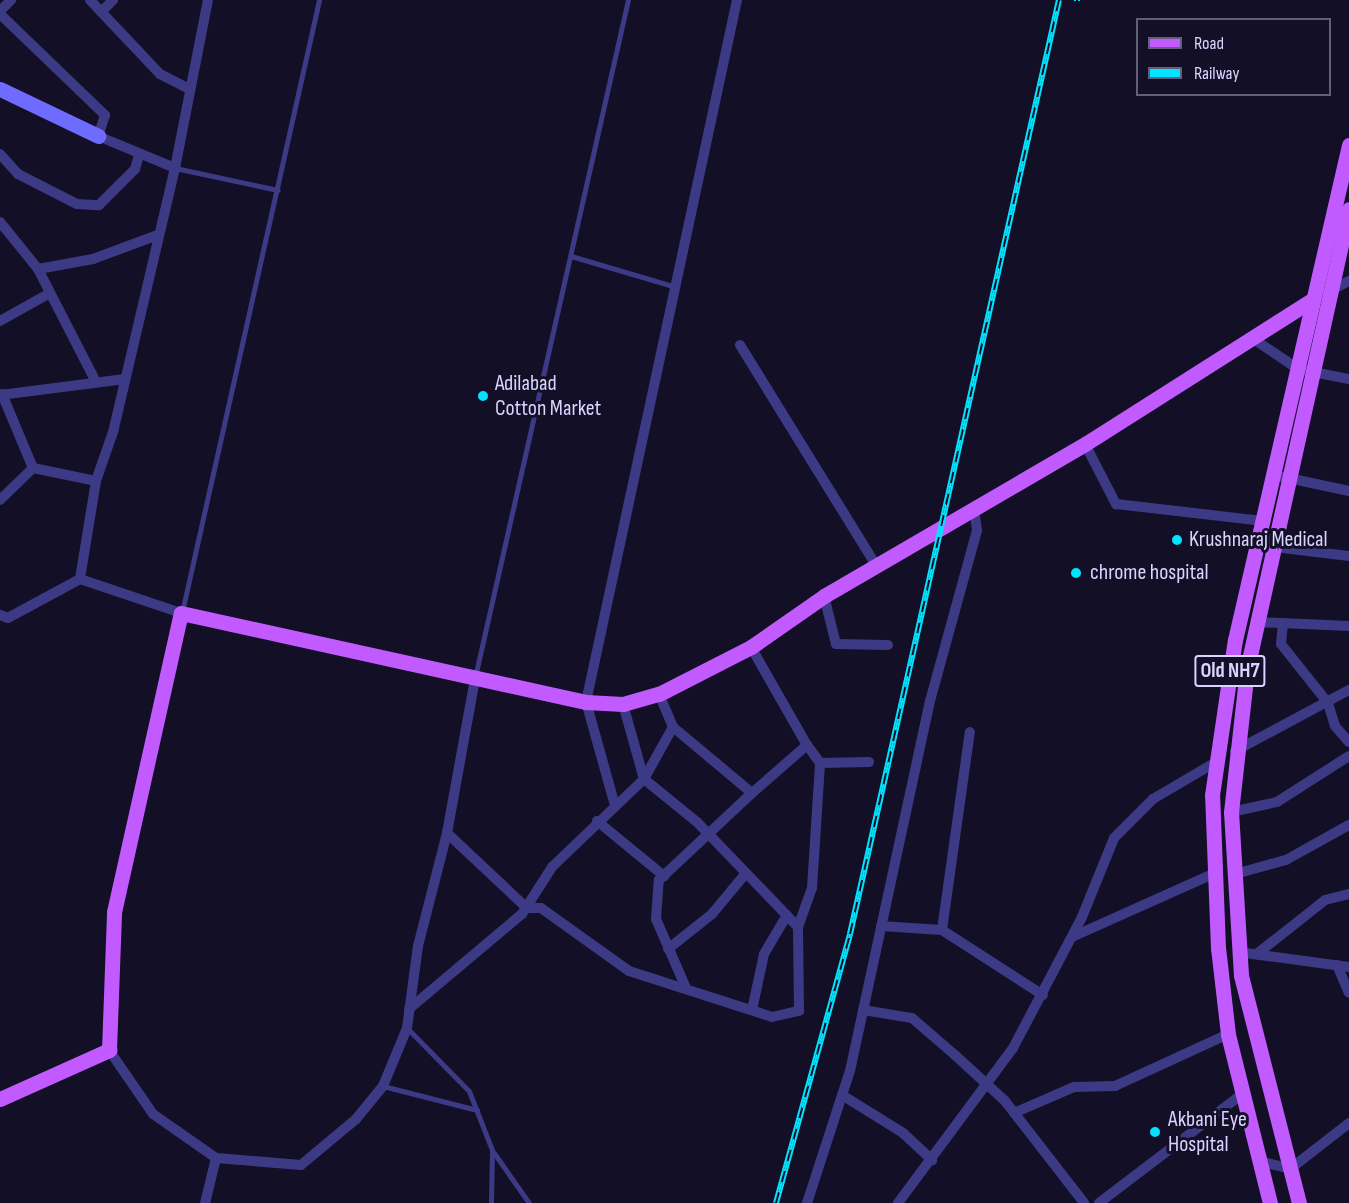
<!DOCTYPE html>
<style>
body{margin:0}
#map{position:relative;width:1349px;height:1203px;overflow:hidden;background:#130f26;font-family:"Sofia Sans Condensed",sans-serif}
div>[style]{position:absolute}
.lane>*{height:5px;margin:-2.5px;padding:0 2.5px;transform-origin:2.5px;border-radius:2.5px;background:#3d3a85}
.street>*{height:10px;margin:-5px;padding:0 5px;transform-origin:5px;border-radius:5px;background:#3d3a85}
.secondary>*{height:15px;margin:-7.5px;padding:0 7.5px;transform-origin:7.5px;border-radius:7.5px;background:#6f6bff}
.primary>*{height:15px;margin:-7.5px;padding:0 7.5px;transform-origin:7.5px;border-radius:7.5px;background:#c25bff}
.rail>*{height:6px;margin-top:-3px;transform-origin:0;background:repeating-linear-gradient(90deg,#130f26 0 11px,#00e5ff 0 22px);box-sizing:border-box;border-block:2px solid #00e5ff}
.dots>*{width:16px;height:16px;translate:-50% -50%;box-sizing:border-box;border:3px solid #130f26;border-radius:50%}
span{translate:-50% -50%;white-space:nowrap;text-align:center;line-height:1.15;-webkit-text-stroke:6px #130f26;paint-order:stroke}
.shield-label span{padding:2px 4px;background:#130f26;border:2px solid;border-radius:4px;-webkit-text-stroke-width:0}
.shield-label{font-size:21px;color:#d9d4ff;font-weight:700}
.poi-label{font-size:22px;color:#d9d4ff}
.left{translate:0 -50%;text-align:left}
.legend{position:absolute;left:1136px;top:18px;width:195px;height:78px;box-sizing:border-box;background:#130f26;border:2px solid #625e7d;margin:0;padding:8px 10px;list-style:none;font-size:18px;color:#d9d4ff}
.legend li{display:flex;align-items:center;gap:12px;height:30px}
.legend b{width:30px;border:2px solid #625e7d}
</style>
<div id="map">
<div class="lane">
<div style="left:175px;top:168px;width:105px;rotate:12.1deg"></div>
<div style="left:571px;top:256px;width:109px;rotate:16.4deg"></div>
<div style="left:182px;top:612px;width:627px;rotate:-77.38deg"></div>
<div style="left:475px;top:677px;width:694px;rotate:-77.27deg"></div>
<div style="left:407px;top:1028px;width:88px;rotate:45.5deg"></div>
<div style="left:469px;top:1091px;width:63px;rotate:68.7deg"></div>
<div style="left:492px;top:1150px;width:53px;rotate:91.1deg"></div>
<div style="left:383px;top:1086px;width:97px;rotate:14.3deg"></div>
<div style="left:494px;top:1153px;width:61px;rotate:55deg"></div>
</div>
<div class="street">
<div style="left:90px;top:0;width:102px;rotate:46.6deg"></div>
<div style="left:160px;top:74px;width:34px;rotate:27deg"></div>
<div style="left:0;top:11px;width:16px;rotate:-45deg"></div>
<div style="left:101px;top:12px;width:17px;rotate:-45deg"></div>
<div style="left:0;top:14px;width:146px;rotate:43.9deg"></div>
<div style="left:105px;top:115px;width:22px;rotate:108deg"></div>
<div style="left:98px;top:136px;width:83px;rotate:22.6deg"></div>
<div style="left:175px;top:168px;width:268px;rotate:103.2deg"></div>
<div style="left:114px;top:429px;width:55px;rotate:109.1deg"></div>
<div style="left:96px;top:481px;width:99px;rotate:99.3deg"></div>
<div style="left:80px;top:579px;width:82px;rotate:151.6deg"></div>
<div style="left:8px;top:618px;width:9px;rotate:-159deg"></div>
<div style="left:0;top:154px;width:27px;rotate:48deg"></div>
<div style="left:18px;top:174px;width:66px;rotate:27deg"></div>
<div style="left:77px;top:204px;width:22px;rotate:3deg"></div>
<div style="left:99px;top:205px;width:51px;rotate:-45deg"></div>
<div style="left:135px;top:169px;width:15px;rotate:-74deg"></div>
<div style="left:175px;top:168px;width:171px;rotate:-78.9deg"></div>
<div style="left:0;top:222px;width:60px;rotate:51deg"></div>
<div style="left:38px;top:269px;width:125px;rotate:62.8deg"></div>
<div style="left:38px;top:269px;width:56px;rotate:-10.3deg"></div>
<div style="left:93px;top:259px;width:69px;rotate:-20.3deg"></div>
<div style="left:1328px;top:292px;width:24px;rotate:-28deg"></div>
<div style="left:0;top:321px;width:57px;rotate:-29.2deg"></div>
<div style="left:1252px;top:338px;width:55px;rotate:34deg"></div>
<div style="left:1298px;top:369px;width:52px;rotate:11.1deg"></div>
<div style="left:740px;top:345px;width:259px;rotate:58.3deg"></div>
<div style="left:2px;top:394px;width:80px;rotate:67.3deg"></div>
<div style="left:33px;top:468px;width:64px;rotate:11.7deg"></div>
<div style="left:0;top:395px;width:126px;rotate:-7.3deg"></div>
<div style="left:1085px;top:444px;width:68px;rotate:62.7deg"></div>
<div style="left:1116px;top:504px;width:149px;rotate:6.6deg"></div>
<div style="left:1274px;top:475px;width:77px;rotate:12deg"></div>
<div style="left:0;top:500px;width:46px;rotate:-44.1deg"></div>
<div style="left:1274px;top:547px;width:76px;rotate:6.8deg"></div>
<div style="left:80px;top:579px;width:107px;rotate:18.6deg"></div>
<div style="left:824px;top:596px;width:49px;rotate:76deg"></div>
<div style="left:836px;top:644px;width:52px;rotate:1.1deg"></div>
<div style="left:1257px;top:622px;width:92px;rotate:2.5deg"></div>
<div style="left:1283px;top:624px;width:20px;rotate:96deg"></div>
<div style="left:1281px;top:644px;width:75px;rotate:51.5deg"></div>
<div style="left:1328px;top:703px;width:24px;rotate:73deg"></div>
<div style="left:1335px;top:726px;width:21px;rotate:49deg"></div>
<div style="left:751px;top:647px;width:113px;rotate:60.3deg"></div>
<div style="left:659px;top:694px;width:36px;rotate:67deg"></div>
<div style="left:673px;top:727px;width:103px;rotate:39.9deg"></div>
<div style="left:752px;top:793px;width:73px;rotate:-41.1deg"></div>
<div style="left:807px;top:745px;width:22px;rotate:54deg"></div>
<div style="left:820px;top:763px;width:49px;rotate:-1.2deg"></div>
<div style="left:623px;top:704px;width:78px;rotate:74.4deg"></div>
<div style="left:644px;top:779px;width:68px;rotate:39.1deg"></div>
<div style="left:697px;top:822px;width:146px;rotate:46.1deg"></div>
<div style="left:798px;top:927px;width:41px;rotate:-70.3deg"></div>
<div style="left:812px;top:888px;width:125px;rotate:-86.3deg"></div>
<div style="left:1235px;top:751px;width:129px;rotate:-28.2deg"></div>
<div style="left:614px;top:802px;width:104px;rotate:-105.6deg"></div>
<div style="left:586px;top:702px;width:718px;rotate:-77.86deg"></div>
<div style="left:1231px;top:812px;width:47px;rotate:-12.3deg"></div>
<div style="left:1277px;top:802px;width:85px;rotate:-32.6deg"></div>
<div style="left:597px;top:821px;width:87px;rotate:39.4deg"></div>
<div style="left:447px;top:833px;width:110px;rotate:43.2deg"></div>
<div style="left:527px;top:908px;width:14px"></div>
<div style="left:541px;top:908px;width:108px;rotate:35.6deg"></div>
<div style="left:629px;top:971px;width:150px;rotate:17.8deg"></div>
<div style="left:772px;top:1017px;width:28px;rotate:-13deg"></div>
<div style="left:799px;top:1011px;width:84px;rotate:-90.7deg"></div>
<div style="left:1235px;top:874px;width:53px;rotate:-15.4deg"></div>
<div style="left:1286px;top:860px;width:72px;rotate:-29.1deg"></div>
<div style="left:881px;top:926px;width:61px;rotate:3.8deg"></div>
<div style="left:942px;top:930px;width:120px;rotate:32.8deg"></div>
<div style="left:942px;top:930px;width:200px;rotate:-82deg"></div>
<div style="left:1072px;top:937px;width:157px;rotate:-24.1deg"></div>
<div style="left:668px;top:949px;width:56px;rotate:-38.5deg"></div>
<div style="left:712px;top:914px;width:53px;rotate:-50.3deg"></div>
<div style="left:1238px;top:952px;width:112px;rotate:7.7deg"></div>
<div style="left:1258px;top:953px;width:85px;rotate:-38.3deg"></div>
<div style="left:1325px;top:900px;width:25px;rotate:-14deg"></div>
<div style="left:1337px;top:965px;width:30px;rotate:67deg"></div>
<div style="left:686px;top:988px;width:75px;rotate:-113.5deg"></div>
<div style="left:656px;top:919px;width:39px;rotate:-86deg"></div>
<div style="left:659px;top:880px;width:127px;rotate:-43.1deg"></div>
<div style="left:409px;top:1009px;width:148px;rotate:-40.1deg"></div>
<div style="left:522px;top:914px;width:56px;rotate:-57.4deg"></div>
<div style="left:552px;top:867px;width:127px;rotate:-43.7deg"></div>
<div style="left:644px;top:779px;width:60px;rotate:-60.9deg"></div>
<div style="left:752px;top:1010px;width:57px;rotate:-77.9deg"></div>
<div style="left:764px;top:954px;width:45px;rotate:-59.5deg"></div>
<div style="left:863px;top:1010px;width:50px;rotate:9.3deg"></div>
<div style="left:912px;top:1018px;width:57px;rotate:40.7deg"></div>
<div style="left:955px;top:1055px;width:68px;rotate:42.6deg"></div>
<div style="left:1005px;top:1101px;width:129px;rotate:52.2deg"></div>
<div style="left:109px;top:1050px;width:78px;rotate:55.5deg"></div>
<div style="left:153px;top:1114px;width:77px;rotate:34.9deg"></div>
<div style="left:216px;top:1158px;width:46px;rotate:103.7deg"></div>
<div style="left:842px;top:1095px;width:72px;rotate:31.9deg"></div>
<div style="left:903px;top:1133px;width:40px;rotate:43deg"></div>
<div style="left:1014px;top:1113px;width:65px;rotate:-23.4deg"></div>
<div style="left:1074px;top:1087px;width:41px;rotate:-1.4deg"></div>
<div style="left:1115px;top:1086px;width:124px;rotate:-24.7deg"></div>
<div style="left:216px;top:1158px;width:85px;rotate:4.7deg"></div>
<div style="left:301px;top:1165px;width:72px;rotate:-39.9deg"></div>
<div style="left:356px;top:1119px;width:43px;rotate:-50.7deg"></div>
<div style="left:383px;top:1086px;width:63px;rotate:-67.5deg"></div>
<div style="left:407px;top:1028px;width:83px;rotate:-82.4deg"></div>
<div style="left:418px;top:946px;width:117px;rotate:-75.6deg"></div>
<div style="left:447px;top:833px;width:157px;rotate:-79.7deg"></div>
<div style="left:1259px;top:1161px;width:32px;rotate:14deg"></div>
<div style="left:1290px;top:1169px;width:75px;rotate:-37.9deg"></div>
<div style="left:807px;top:1203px;width:139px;rotate:-72deg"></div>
<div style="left:850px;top:1071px;width:379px;rotate:-77.8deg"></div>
<div style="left:930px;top:701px;width:177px;rotate:-74.6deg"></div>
<div style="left:977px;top:530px;width:22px;rotate:-98deg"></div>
<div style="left:898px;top:1203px;width:193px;rotate:-53.4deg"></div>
<div style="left:1013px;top:1048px;width:148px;rotate:-62.2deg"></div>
<div style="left:1082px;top:917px;width:85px;rotate:-67.9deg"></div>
<div style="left:1114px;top:838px;width:55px;rotate:-45deg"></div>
<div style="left:1153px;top:799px;width:73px;rotate:-30.4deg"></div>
<div style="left:1099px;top:1203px;width:180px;rotate:-37.3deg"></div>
</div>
<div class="secondary">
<div style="left:0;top:89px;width:109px;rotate:25.6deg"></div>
</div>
<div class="primary">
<div style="left:0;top:1099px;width:120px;rotate:-24.2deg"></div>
<div style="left:109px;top:1050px;width:138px;rotate:-87.9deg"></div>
<div style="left:114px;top:912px;width:306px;rotate:-77.4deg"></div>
<div style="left:181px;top:613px;width:415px;rotate:12.4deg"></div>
<div style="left:586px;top:702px;width:37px;rotate:3deg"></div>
<div style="left:623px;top:704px;width:37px;rotate:-16deg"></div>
<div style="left:659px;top:694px;width:103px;rotate:-27.1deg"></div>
<div style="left:751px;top:647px;width:89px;rotate:-34.9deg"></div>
<div style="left:824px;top:596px;width:302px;rotate:-30.2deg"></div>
<div style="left:1085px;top:444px;width:269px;rotate:-32.4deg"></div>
<div style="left:1270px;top:1203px;width:174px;rotate:-104deg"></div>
<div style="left:1228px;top:1034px;width:87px;rotate:-96.6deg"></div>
<div style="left:1218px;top:948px;width:153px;rotate:-92.2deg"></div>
<div style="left:1212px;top:795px;width:157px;rotate:-81.6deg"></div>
<div style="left:1235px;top:640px;width:508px;rotate:-77.03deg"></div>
<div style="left:1299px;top:1203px;width:235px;rotate:-104.3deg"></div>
<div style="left:1241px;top:975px;width:163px;rotate:-93.5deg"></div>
<div style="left:1231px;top:812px;width:144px;rotate:-83.6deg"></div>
<div style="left:1247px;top:669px;width:471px;rotate:-77.5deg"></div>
</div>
<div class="rail">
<div style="left:1077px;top:1px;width:1px;rotate:-90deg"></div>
<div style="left:776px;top:1203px;width:279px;rotate:-74.6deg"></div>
<div style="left:850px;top:934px;width:957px;rotate:-77.39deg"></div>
</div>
<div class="dots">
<div style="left:483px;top:396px;background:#00e5ff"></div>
<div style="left:1177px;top:540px;background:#00e5ff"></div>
<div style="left:1076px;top:573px;background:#00e5ff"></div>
<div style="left:1155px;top:1132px;background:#00e5ff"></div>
</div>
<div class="shield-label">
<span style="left:1230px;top:671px">Old NH7</span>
</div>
<div class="poi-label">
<span class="left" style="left:495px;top:396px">Adilabad<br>Cotton Market</span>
<span class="left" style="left:1189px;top:540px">Krushnaraj Medical</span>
<span class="left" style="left:1090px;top:573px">chrome hospital</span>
<span class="left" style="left:1168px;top:1132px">Akbani Eye<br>Hospital</span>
</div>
<ul class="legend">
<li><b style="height:8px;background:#c25bff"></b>Road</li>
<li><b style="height:8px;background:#00e5ff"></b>Railway</li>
</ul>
</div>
